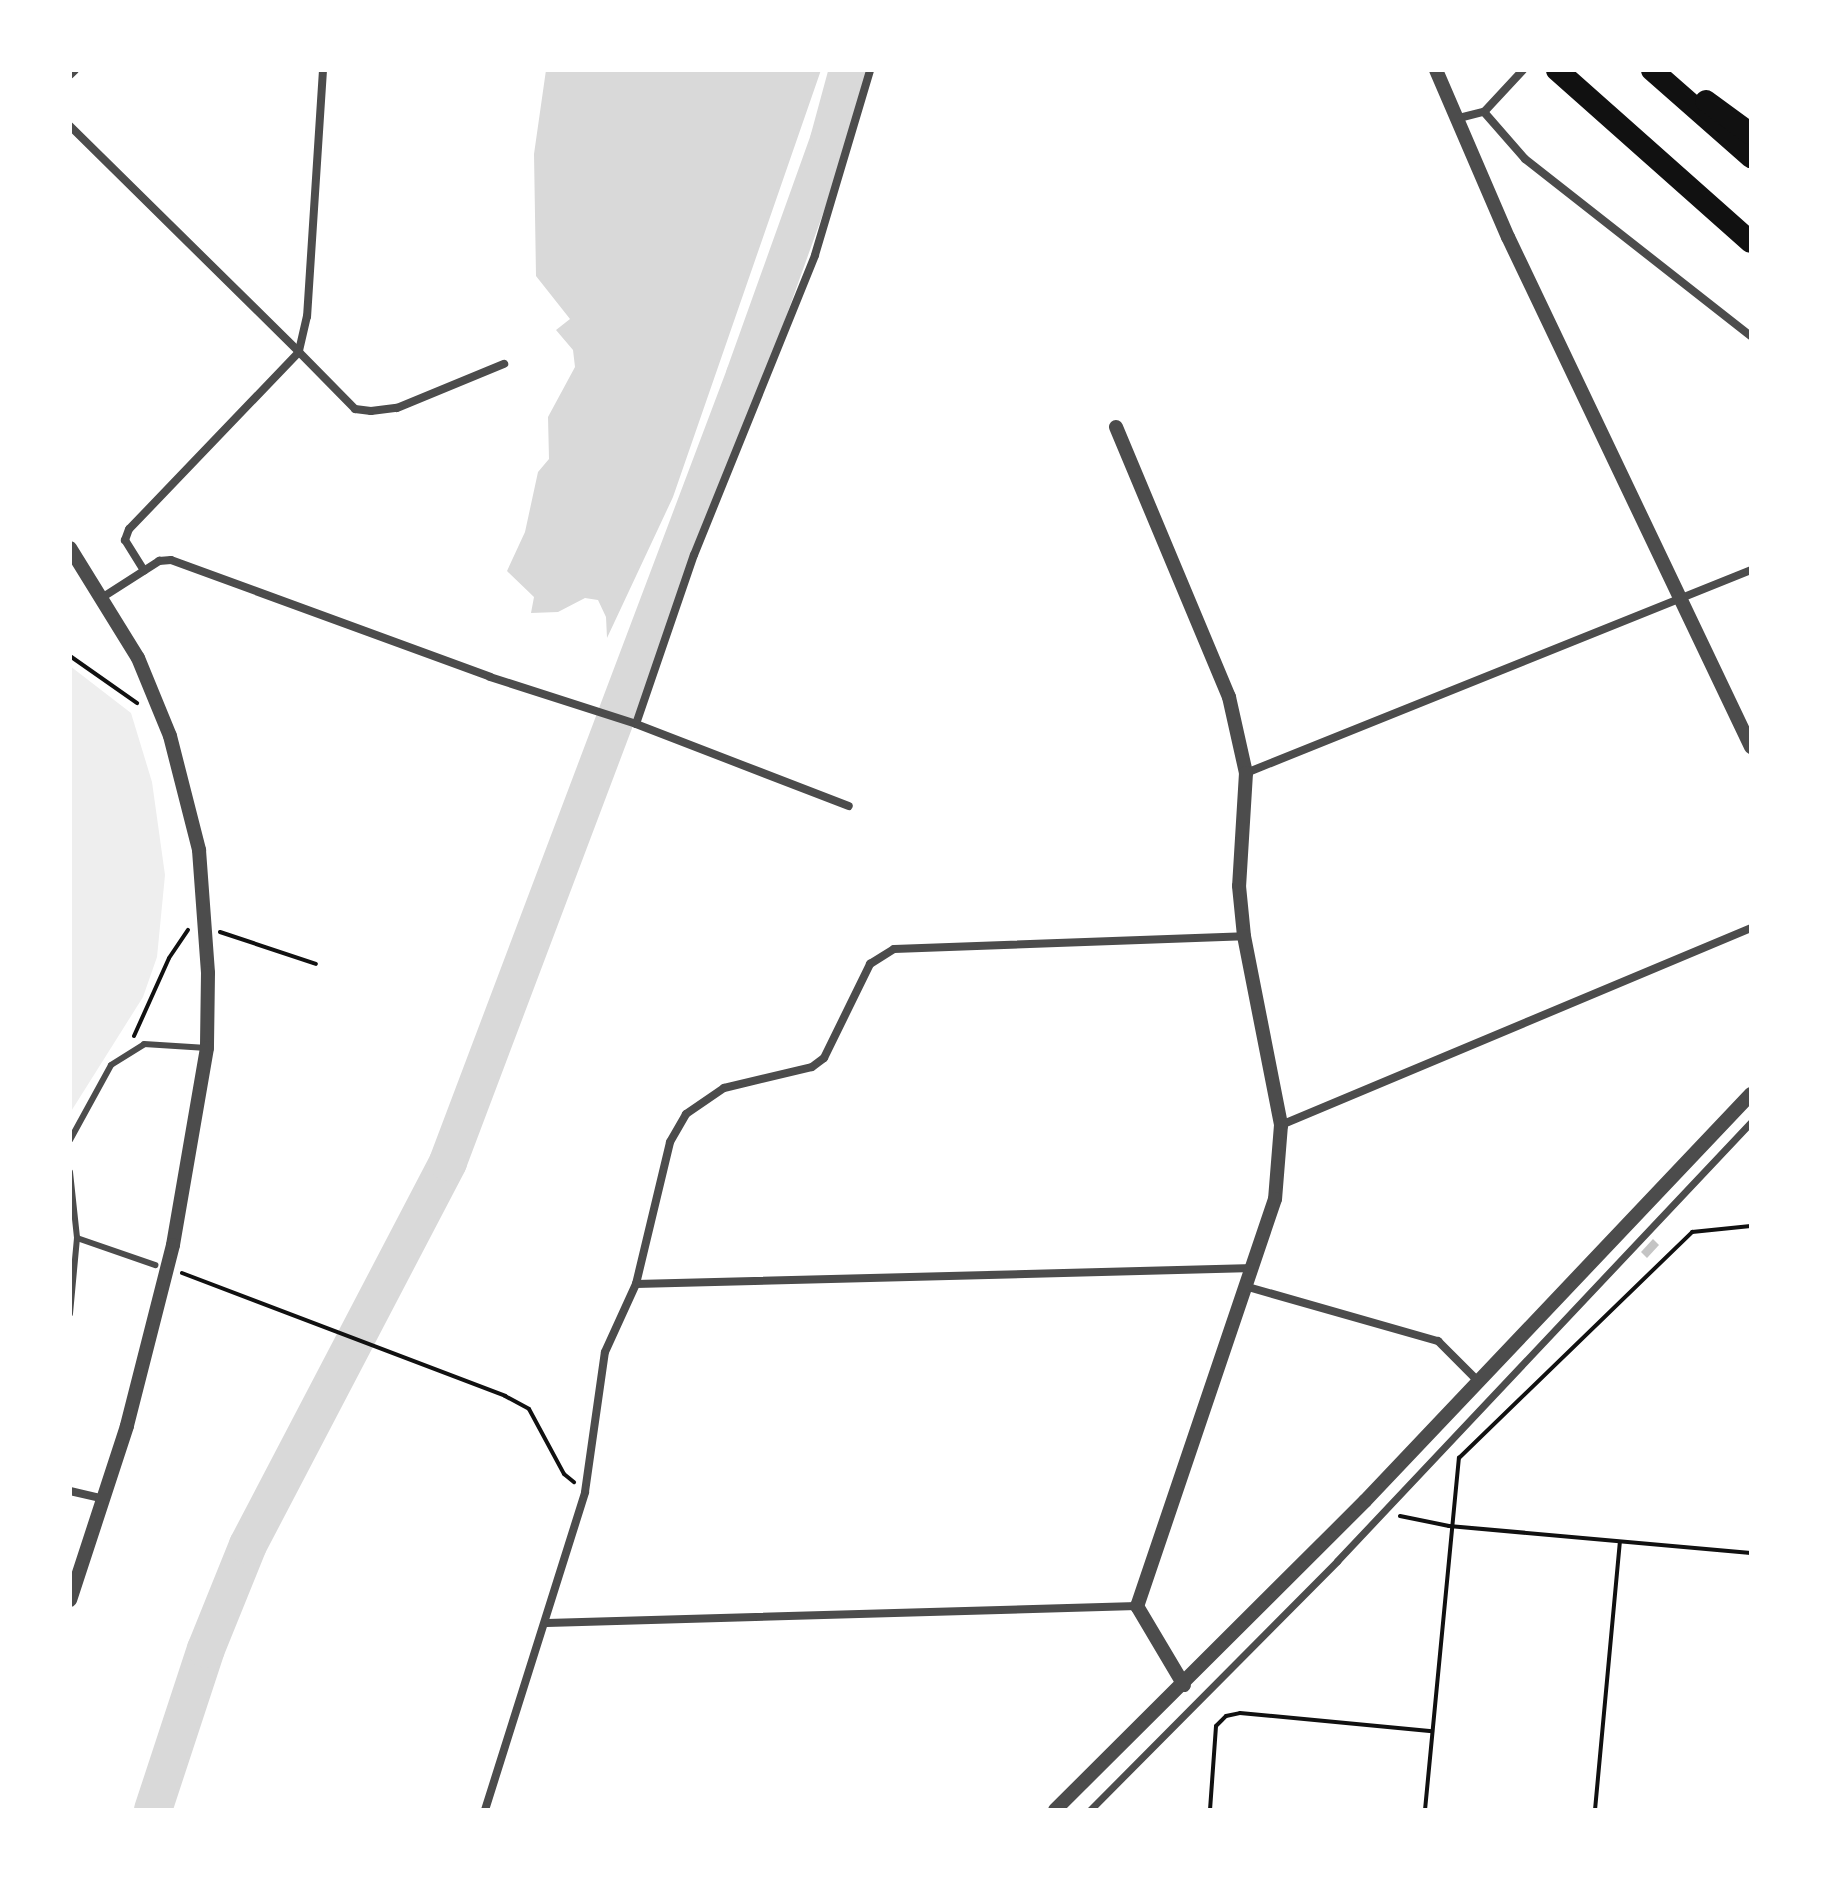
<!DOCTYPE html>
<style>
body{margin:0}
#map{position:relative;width:1821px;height:1880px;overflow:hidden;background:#fff;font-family:"Fira Sans",sans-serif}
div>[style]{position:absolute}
.green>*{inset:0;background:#eee}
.water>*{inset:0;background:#d9d9d9}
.river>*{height:38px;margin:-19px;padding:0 19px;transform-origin:19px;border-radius:19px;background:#d9d9d9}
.building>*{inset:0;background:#c4c4c4}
.path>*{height:4px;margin:-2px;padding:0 2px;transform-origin:2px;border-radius:2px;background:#111}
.service>*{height:6px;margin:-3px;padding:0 3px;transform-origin:3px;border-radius:3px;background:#4c4c4c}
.pedestrian>*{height:7px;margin:-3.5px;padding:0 3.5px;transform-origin:3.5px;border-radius:3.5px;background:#4c4c4c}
.minor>*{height:8px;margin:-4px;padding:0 4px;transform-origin:4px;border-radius:4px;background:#4c4c4c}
.tertiary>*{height:14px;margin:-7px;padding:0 7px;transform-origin:7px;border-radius:7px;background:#4c4c4c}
.motorway>*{height:22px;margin:-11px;padding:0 11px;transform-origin:11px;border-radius:11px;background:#111}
span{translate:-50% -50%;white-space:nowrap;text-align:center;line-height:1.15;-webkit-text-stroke:8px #fff;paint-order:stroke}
.frame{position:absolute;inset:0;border:72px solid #fff;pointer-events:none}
</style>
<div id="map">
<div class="green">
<div style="clip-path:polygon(70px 666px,131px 713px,152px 782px,165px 875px,157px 957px,143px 997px,70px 1113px)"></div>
</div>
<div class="water">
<div style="clip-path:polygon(546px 70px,821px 70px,673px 497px,607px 638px,606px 617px,598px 600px,585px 598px,558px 612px,531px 613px,534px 597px,507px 571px,525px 532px,538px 472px,549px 459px,548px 417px,575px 367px,573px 350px,556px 330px,570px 319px,536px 276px,534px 154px)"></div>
</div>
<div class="river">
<div style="left:153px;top:1810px;width:169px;rotate:-71.8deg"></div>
<div style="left:206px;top:1649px;width:112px;rotate:-68deg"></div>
<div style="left:248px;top:1545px;width:432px;rotate:-62.4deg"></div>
<div style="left:448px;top:1162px;width:841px;rotate:-69.32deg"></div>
<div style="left:745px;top:375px;width:250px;rotate:-70.3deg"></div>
<div style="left:829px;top:140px;width:73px;rotate:-74.8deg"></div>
</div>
<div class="building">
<div style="clip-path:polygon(1653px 1239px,1659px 1245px,1647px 1258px,1641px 1252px)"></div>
</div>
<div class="path">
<div style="left:70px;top:656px;width:82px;rotate:35deg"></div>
<div style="left:220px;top:932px;width:101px;rotate:18.4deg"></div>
<div style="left:134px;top:1036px;width:85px;rotate:-65.8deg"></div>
<div style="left:169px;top:958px;width:34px;rotate:-56deg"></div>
<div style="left:182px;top:1273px;width:346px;rotate:20.8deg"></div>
<div style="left:505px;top:1396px;width:27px;rotate:28deg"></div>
<div style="left:529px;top:1409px;width:74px;rotate:61.7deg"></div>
<div style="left:564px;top:1474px;width:13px;rotate:39deg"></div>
<div style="left:1400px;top:1516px;width:50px;rotate:11.5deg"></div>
<div style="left:1449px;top:1526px;width:303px;rotate:5.1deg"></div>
<div style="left:1210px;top:1810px;width:84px;rotate:-85.9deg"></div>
<div style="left:1216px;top:1726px;width:14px;rotate:-45deg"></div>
<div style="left:1226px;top:1716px;width:14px;rotate:-12deg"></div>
<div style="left:1240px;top:1713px;width:193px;rotate:5.4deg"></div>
<div style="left:1425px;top:1810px;width:354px;rotate:-84.5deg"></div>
<div style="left:1459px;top:1458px;width:325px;rotate:-44.1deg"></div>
<div style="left:1692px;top:1232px;width:59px;rotate:-5.8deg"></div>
<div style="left:1595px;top:1810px;width:268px;rotate:-84.7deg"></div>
</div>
<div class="service">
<div style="left:70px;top:1140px;width:85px;rotate:-61.3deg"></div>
<div style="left:111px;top:1065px;width:39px;rotate:-32deg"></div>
<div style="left:144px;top:1044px;width:63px;rotate:3.6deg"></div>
<div style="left:70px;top:1172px;width:66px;rotate:83.9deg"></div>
<div style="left:77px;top:1238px;width:76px;rotate:95.3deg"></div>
<div style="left:77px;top:1238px;width:83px;rotate:19.1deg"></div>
</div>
<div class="pedestrian">
<div style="left:1090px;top:1810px;width:351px;rotate:-45.2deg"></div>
<div style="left:1337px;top:1561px;width:603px;rotate:-46.68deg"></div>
</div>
<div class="minor">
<div style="left:323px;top:70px;width:247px;rotate:93.7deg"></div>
<div style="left:307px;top:316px;width:37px;rotate:103deg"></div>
<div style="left:299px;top:352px;width:80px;rotate:45.5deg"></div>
<div style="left:355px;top:409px;width:16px;rotate:7deg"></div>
<div style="left:371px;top:411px;width:26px;rotate:-7deg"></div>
<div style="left:397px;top:408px;width:116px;rotate:-22.4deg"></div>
<div style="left:70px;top:75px;width:7px;rotate:-45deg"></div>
<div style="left:1484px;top:112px;width:62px;rotate:48.9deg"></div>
<div style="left:1525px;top:159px;width:287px;rotate:38.1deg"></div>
<div style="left:1455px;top:119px;width:30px;rotate:-14deg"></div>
<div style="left:1484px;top:112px;width:57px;rotate:-47.1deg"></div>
<div style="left:70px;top:126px;width:322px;rotate:44.6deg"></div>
<div style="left:299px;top:352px;width:245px;rotate:133.8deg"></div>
<div style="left:129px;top:529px;width:12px;rotate:110deg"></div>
<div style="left:125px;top:540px;width:36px;rotate:58deg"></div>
<div style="left:103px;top:597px;width:67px;rotate:-32.7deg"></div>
<div style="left:159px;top:561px;width:12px;rotate:-5deg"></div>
<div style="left:171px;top:560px;width:340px;rotate:20.1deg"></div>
<div style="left:490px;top:677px;width:153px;rotate:17.8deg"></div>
<div style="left:636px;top:724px;width:228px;rotate:21.1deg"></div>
<div style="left:636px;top:724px;width:179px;rotate:-71.1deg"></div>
<div style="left:694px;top:555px;width:323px;rotate:-68deg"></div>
<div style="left:815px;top:255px;width:193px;rotate:-73.4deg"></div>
<div style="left:1246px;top:773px;width:544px;rotate:-21.9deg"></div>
<div style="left:1281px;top:1125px;width:510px;rotate:-22.74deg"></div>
<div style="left:636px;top:1284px;width:618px;rotate:-1.48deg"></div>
<div style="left:1248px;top:1287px;width:198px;rotate:15.9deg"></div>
<div style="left:1438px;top:1341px;width:57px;rotate:45deg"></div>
<div style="left:70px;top:1491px;width:36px;rotate:13deg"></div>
<div style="left:547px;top:1623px;width:590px;rotate:-1.65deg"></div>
<div style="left:485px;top:1810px;width:333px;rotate:-72.5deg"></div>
<div style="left:585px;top:1492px;width:141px;rotate:-81.9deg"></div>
<div style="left:605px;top:1352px;width:75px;rotate:-65.5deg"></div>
<div style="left:636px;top:1284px;width:146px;rotate:-76.5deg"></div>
<div style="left:670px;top:1142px;width:32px;rotate:-60deg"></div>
<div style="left:686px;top:1114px;width:46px;rotate:-34.4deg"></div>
<div style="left:724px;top:1088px;width:90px;rotate:-13.4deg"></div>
<div style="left:812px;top:1067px;width:15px;rotate:-37deg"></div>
<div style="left:824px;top:1058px;width:105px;rotate:-63.9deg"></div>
<div style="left:870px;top:964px;width:28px;rotate:-32deg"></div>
<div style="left:894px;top:949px;width:350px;rotate:-2.1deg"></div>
</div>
<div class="tertiary">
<div style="left:1436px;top:70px;width:182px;rotate:66.7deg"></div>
<div style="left:1508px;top:237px;width:565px;rotate:64.52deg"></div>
<div style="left:1116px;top:427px;width:293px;rotate:67.3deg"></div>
<div style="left:1229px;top:697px;width:78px;rotate:77.4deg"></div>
<div style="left:1246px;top:773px;width:113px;rotate:93.5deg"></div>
<div style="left:1239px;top:886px;width:50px;rotate:84.3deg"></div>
<div style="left:1244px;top:936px;width:193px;rotate:78.9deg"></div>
<div style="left:1281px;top:1125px;width:74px;rotate:94.6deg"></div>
<div style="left:1275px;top:1199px;width:430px;rotate:108.7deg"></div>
<div style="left:1137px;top:1606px;width:92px;rotate:59.3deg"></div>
<div style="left:70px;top:548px;width:129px;rotate:58.3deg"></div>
<div style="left:138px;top:658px;width:84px;rotate:67.7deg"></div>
<div style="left:170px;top:736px;width:118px;rotate:75.7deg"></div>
<div style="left:199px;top:850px;width:123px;rotate:85.8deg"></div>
<div style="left:208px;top:973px;width:75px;rotate:90.8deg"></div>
<div style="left:207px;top:1048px;width:200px;rotate:99.8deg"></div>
<div style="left:173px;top:1245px;width:187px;rotate:104.3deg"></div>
<div style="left:127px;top:1426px;width:183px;rotate:108.1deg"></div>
<div style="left:1055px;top:1810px;width:438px;rotate:-44.9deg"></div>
<div style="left:1365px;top:1501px;width:561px;rotate:-46.52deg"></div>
</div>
<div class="motorway">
<div style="left:1557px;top:70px;width:259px;rotate:41.6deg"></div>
<div style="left:1652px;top:70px;width:132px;rotate:41.3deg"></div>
<div style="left:1706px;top:101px;width:56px;rotate:36.3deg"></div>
</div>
<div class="frame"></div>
</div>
